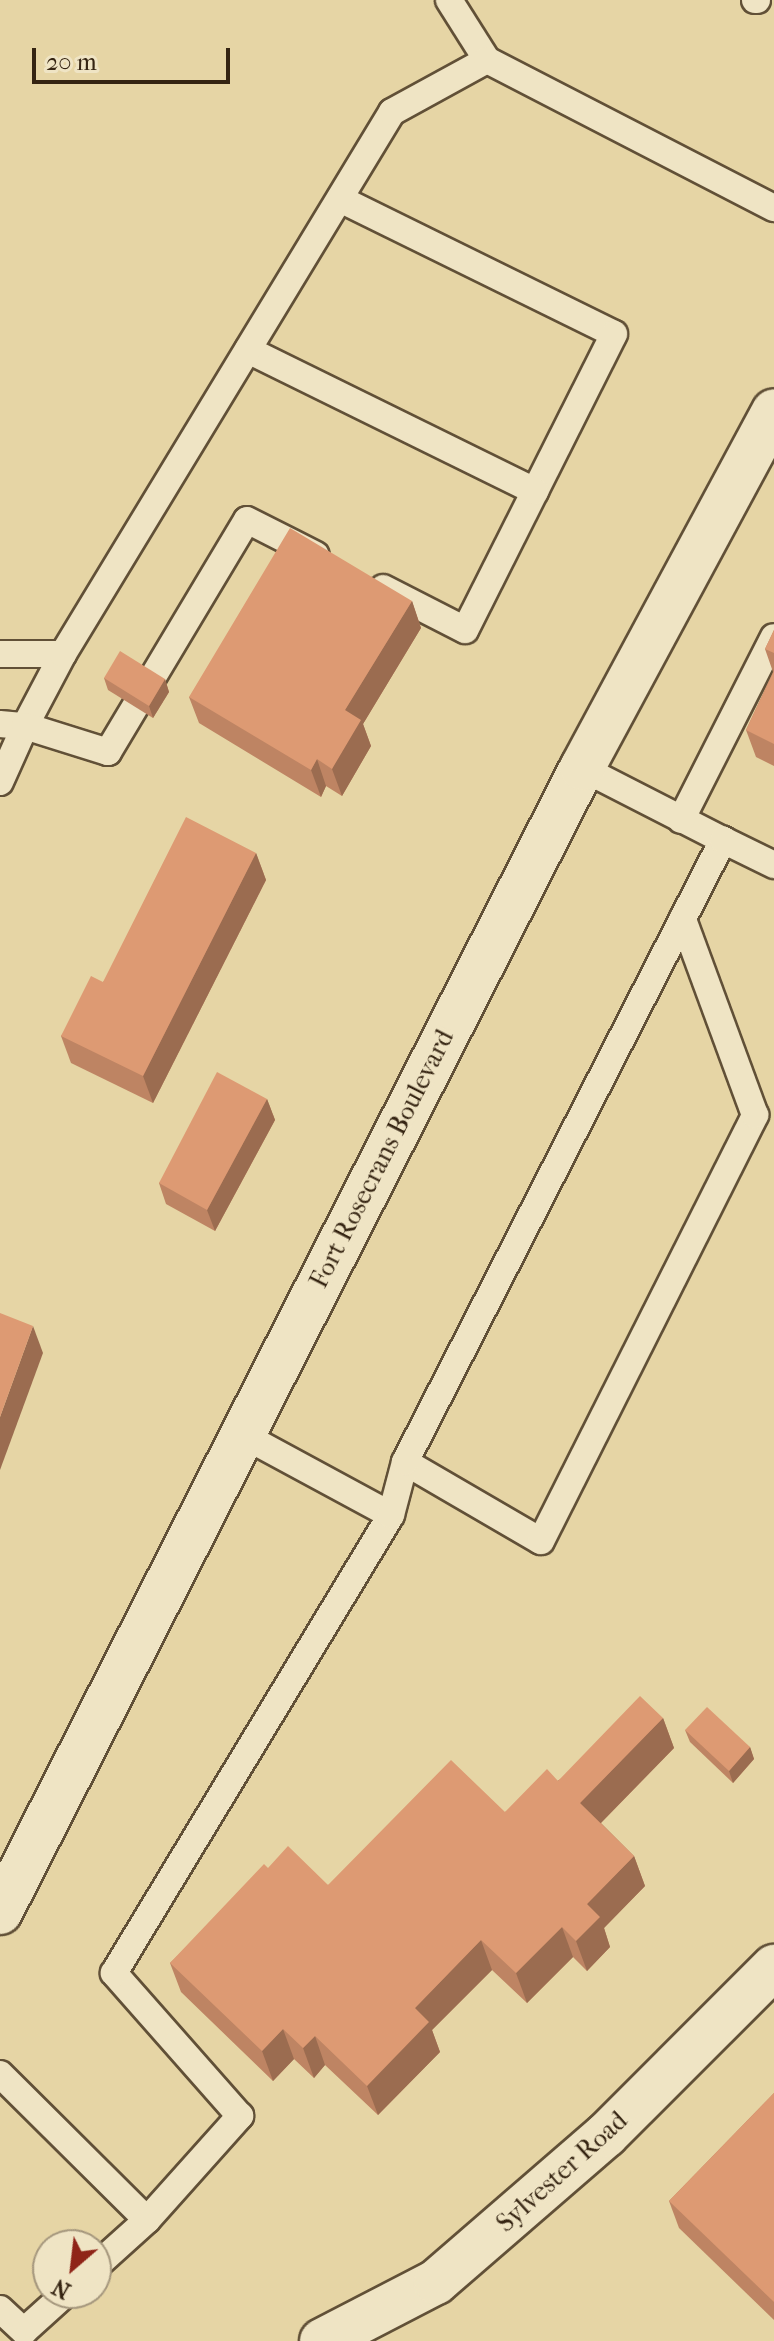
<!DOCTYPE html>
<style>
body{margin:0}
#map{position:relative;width:774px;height:2341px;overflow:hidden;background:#e6d5a5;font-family:"IM FELL French Canon",serif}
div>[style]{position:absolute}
.roads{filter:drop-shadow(2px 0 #615037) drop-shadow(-2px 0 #615037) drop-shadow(0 2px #615037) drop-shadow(0 -2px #615037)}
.service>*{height:26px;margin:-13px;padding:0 13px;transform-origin:13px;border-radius:13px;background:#efe4c4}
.minor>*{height:44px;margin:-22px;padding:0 22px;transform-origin:22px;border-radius:22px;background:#efe4c4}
.tertiary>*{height:44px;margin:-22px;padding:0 22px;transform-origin:22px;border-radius:22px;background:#efe4c4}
.wall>*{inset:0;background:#be8463}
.shaded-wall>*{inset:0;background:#9b6c50}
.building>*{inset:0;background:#dd9a73}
span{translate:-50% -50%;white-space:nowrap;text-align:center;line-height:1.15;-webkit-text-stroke:8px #efe4c4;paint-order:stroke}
.street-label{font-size:26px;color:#352412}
.north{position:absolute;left:32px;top:2229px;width:80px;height:80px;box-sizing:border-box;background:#efe4c4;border:2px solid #a5977d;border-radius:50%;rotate:208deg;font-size:22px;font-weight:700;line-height:32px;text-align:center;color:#352412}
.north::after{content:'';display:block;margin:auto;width:28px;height:36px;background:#8f2418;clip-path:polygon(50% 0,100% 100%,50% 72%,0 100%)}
.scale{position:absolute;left:32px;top:48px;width:198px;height:36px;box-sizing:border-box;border:4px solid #352412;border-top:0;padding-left:10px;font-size:24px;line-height:28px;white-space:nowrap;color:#352412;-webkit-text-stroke:6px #efe4c4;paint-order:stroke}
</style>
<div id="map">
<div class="roads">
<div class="service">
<div style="left:449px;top:0;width:71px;rotate:57.7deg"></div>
<div style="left:755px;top:0;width:2px"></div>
<div style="left:340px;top:199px;width:305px;rotate:26.2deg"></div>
<div style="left:614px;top:334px;width:331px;rotate:116.7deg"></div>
<div style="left:465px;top:630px;width:92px;rotate:-152.9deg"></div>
<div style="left:248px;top:350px;width:320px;rotate:26.2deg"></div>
<div style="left:0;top:654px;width:63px"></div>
<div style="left:0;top:724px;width:25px;rotate:5deg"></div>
<div style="left:25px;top:726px;width:81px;rotate:-62.2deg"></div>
<div style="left:63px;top:654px;width:634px;rotate:-58.74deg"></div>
<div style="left:392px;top:112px;width:108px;rotate:-28.7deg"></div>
<div style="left:487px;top:60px;width:323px;rotate:27.3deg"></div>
<div style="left:582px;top:768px;width:158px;rotate:27.1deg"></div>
<div style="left:0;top:782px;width:61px;rotate:-65.9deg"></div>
<div style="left:25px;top:726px;width:87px;rotate:17.4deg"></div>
<div style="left:108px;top:752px;width:270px;rotate:-59.1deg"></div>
<div style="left:247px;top:520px;width:77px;rotate:26.9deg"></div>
<div style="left:681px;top:820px;width:205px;rotate:-63.1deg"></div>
<div style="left:241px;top:1434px;width:170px;rotate:28.4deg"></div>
<div style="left:405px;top:1462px;width:157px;rotate:30.2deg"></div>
<div style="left:541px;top:1541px;width:477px;rotate:-63.3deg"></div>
<div style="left:755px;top:1115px;width:209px;rotate:-110.2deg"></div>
<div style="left:0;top:2074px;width:207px;rotate:44.8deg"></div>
<div style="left:147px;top:2220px;width:140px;rotate:-48.2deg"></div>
<div style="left:240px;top:2116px;width:191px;rotate:-131.4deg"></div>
<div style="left:114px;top:1973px;width:535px;rotate:-58.83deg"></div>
<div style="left:391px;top:1515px;width:55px;rotate:-75.2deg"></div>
<div style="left:405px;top:1462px;width:699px;rotate:-62.92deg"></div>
<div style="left:723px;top:840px;width:57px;rotate:26.1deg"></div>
<div style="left:96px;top:2266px;width:69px;rotate:-42deg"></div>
<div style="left:0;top:2309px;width:33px;rotate:43deg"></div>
<div style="left:24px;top:2331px;width:57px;rotate:-42.1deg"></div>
</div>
<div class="minor">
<div style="left:322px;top:2341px;width:128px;rotate:-27.4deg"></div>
<div style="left:436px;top:2282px;width:225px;rotate:-40.9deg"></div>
<div style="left:606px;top:2135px;width:238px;rotate:-45deg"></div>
</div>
<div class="tertiary">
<div style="left:0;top:1912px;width:1284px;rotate:-63.04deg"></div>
<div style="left:582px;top:768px;width:405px;rotate:-61.7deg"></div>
</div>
</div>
<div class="wall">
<div style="clip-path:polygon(412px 601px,421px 628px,363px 724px,371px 746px,342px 796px,326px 786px,321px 797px,199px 723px,189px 697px)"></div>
<div style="clip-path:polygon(774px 630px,774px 766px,756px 757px,746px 730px,773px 672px,765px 649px)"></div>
<div style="clip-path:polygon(104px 678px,165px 679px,169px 692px,153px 718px,108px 690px)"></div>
<div style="clip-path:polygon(256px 853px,266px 880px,153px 1103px,71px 1063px,61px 1036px,103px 982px)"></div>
<div style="clip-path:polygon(267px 1099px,275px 1120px,215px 1231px,166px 1204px,159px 1183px)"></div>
<div style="clip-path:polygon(663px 1718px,674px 1748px,601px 1823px,634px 1856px,645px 1886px,604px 1928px,610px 1947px,587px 1971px,573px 1957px,527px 2003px,492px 1970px,432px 2030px,440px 2052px,378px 2115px,325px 2065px,314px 2078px,294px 2059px,273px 2081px,181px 1992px,170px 1963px,268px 1868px,328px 1885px,505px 1812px)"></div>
<div style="clip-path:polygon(685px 1730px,750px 1747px,754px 1759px,733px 1783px,690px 1742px)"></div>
<div style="clip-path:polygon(774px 2093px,774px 2320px,679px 2228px,669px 2201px)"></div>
</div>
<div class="shaded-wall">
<div style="clip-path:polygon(412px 601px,421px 628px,363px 724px,371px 746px,342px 796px,332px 769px,345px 710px)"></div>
<div style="clip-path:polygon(165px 679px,169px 692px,153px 718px,149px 706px)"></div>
<div style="clip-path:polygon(317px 759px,326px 786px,321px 797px,311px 770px)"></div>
<div style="clip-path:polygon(256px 853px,266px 880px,153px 1103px,143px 1076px)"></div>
<div style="clip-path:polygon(267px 1099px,275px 1120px,215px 1231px,207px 1210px)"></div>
<div style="clip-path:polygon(33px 1326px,43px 1353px,0 1470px,0 1417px)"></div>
<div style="clip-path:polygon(663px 1718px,674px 1748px,591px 1833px,580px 1803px)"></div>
<div style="clip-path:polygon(750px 1747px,754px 1759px,733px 1783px,729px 1771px)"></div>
<div style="clip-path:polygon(634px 1856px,645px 1886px,604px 1928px,610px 1947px,587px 1971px,576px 1941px,587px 1904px)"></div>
<div style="clip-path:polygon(562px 1927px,573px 1957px,527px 2003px,516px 1973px)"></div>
<div style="clip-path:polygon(481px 1940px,492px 1970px,432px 2030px,440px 2052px,378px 2115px,367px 2086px,415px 2008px)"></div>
<div style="clip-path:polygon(283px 2029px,294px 2059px,273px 2081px,262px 2051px)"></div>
<div style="clip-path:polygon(315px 2036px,325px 2065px,314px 2078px,303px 2048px)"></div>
</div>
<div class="building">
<div style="clip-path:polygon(290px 528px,412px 601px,345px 710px,361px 720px,332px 769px,317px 759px,311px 770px,189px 697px)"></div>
<div style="clip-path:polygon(774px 630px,774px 653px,765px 649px)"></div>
<div style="clip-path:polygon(120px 651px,165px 679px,149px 706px,104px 678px)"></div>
<div style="clip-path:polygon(774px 671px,774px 744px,746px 730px)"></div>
<div style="clip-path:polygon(186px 817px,256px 853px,143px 1076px,61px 1036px,91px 976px,103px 982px)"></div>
<div style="clip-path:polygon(217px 1072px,267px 1099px,207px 1210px,159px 1183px)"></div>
<div style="clip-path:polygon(0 1313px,33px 1326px,0 1417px)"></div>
<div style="clip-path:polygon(640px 1696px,663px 1718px,580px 1803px,634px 1856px,587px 1904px,600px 1917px,576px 1941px,562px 1927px,516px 1973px,481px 1940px,415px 2008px,429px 2022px,367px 2086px,315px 2036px,303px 2048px,283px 2029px,262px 2051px,170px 1963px,264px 1864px,268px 1868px,288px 1846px,328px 1885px,451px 1760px,505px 1812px,547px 1769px,558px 1781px)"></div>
<div style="clip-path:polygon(707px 1707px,750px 1747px,729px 1771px,685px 1730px)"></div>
<div style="clip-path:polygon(774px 2093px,774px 2302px,669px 2201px)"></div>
</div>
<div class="street-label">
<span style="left:382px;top:1159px;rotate:-63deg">Fort Rosecrans Boulevard</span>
<span style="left:562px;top:2172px;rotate:-42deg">Sylvester Road</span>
</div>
<div class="north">N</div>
<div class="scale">20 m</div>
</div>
